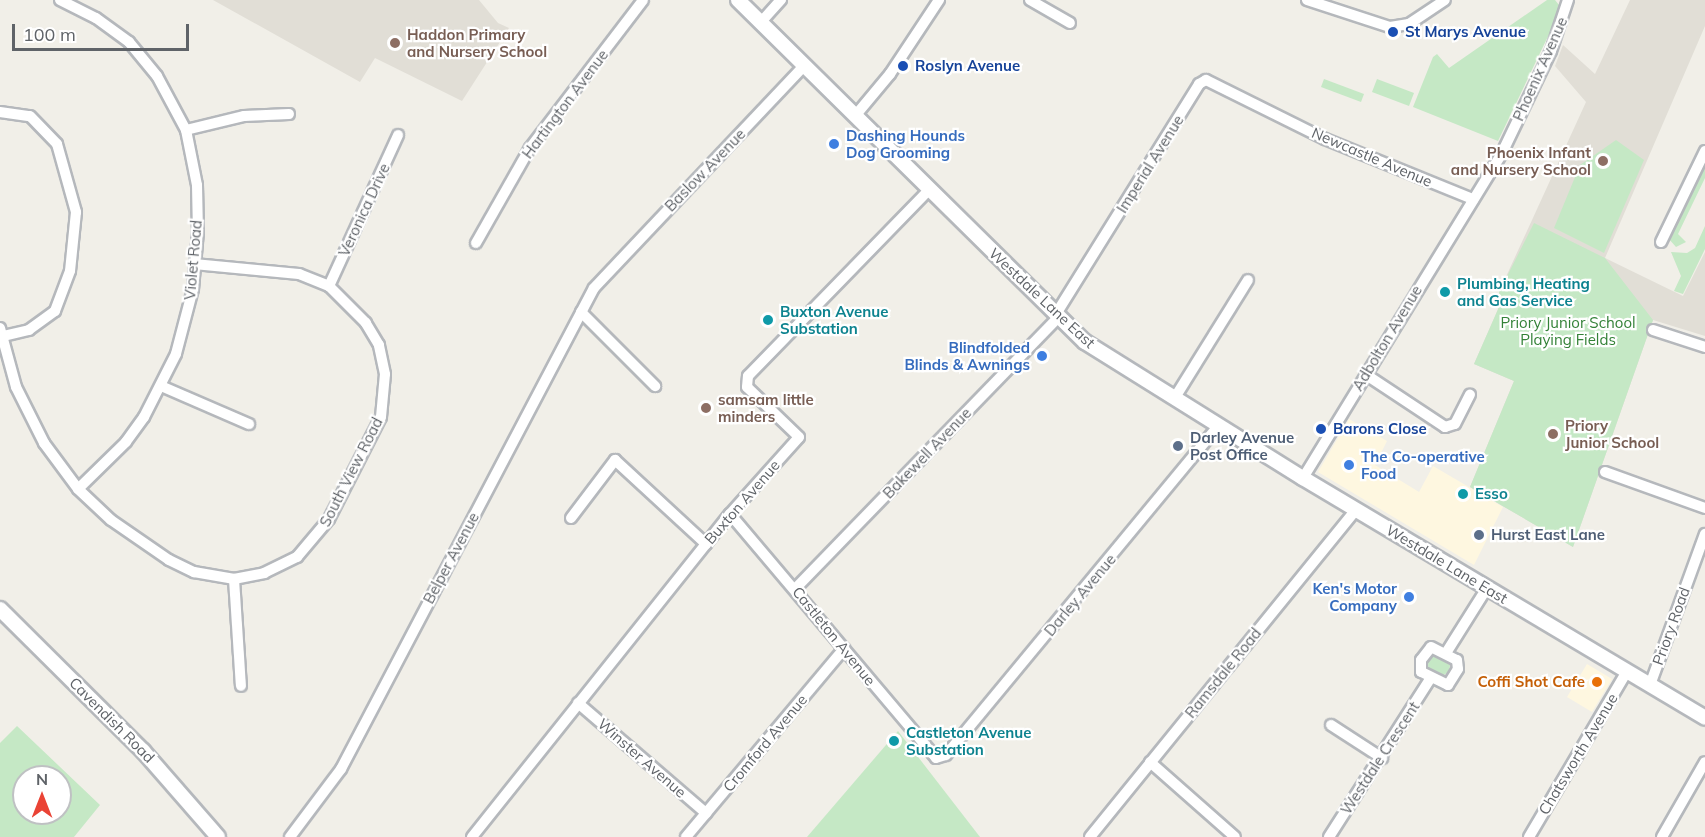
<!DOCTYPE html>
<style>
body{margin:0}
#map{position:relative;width:1705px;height:837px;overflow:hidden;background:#f1efe8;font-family:Mulish,sans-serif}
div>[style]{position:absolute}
.commercial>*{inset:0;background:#fef7e0}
.education>*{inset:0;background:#e1ded6}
.green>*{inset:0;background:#c5e8c5}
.round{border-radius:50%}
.roads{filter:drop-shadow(2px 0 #b5b8bc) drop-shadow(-2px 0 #b5b8bc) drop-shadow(0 2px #b5b8bc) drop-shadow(0 -2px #b5b8bc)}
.street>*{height:10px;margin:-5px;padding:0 5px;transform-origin:5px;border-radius:5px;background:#fff}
.secondary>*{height:14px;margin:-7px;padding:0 7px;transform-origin:7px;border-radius:7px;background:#fff}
.dots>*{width:16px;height:16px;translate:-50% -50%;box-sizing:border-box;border:3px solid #fff;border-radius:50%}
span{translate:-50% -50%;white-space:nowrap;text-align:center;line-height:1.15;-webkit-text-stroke:4.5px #fff;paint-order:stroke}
.transit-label{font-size:15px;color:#164399;font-weight:700}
.left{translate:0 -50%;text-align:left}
.education-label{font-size:15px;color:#785e54;font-weight:700}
.right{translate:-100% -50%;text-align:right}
.street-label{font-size:15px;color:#5f6368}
.shop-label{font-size:15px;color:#366cbe;font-weight:700}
.culture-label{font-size:15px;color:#0d838f;font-weight:700}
.park-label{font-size:15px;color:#348238}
.service-label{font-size:15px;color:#4e5e75;font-weight:700}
.food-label{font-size:15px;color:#c56008;font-weight:700}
.north{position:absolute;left:12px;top:765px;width:60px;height:60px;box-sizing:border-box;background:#fff;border:2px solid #bfc1c3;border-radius:50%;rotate:0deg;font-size:16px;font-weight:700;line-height:24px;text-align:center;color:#5f6368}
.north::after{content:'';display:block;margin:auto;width:21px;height:27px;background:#ea4335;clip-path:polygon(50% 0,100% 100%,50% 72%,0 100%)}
.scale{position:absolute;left:12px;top:24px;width:177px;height:27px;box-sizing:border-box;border:3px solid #5f6368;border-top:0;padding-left:8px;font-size:18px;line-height:21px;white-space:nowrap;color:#5f6368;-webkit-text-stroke:4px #fff;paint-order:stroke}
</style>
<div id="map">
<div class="commercial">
<div style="clip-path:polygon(1349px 419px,1387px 441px,1375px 465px,1419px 492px,1433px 466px,1503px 507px,1474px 565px,1318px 472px)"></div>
<div style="clip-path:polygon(1587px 664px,1612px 679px,1592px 712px,1567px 697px)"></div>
</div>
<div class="education">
<div style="clip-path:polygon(213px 0,479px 0,498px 23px,509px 28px,462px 101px,375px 58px,360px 82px)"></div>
<div style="clip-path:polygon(1630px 0,1705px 0,1705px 26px,1605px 258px,1683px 296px,1705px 252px,1705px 336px,1653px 320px,1573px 547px,1470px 487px,1514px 381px,1474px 364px,1499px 307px,1499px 292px,1586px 102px,1555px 66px,1563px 45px,1595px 74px)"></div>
</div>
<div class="green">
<div style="clip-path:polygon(1547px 0,1555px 0,1559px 5px,1552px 28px,1498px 141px,1413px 107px,1433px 57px,1437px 54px,1449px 68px)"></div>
<div style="clip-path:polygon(1324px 79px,1364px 94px,1361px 102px,1321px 87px)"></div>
<div style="clip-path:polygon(1377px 79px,1414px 93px,1409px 106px,1372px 92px)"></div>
<div style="clip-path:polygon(1616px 140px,1644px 160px,1604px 253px,1554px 228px,1580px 165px)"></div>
<div style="clip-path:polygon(1705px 161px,1705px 178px,1678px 234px,1686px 242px,1676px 247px,1668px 238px)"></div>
<div style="clip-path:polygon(1534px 223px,1605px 258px,1653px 320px,1573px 547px,1470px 487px,1514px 381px,1474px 364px,1499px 307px,1499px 292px)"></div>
<div style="clip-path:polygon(1705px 226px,1705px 249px,1683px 294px,1674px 291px,1681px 276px,1671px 252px,1687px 253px,1695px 248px)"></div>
<div class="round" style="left:1428px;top:654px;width:22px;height:22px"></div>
<div style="clip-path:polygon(evenodd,17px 726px,100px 805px,74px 837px,0 837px,0 743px,17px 726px,24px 777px,60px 777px,60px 813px,24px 813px,24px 777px)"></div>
<div style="clip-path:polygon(898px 731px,980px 837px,807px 837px)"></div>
</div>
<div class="roads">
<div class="street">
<div style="left:60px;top:0;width:40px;rotate:26.6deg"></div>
<div style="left:96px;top:18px;width:41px;rotate:36deg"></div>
<div style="left:129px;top:42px;width:44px;rotate:50.5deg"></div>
<div style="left:157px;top:76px;width:61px;rotate:61.8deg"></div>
<div style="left:186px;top:130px;width:56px;rotate:78.7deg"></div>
<div style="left:197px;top:185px;width:46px;rotate:88.8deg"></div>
<div style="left:198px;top:231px;width:58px;rotate:94.9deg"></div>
<div style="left:193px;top:289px;width:67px;rotate:104.7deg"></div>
<div style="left:176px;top:354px;width:71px;rotate:116.9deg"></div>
<div style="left:144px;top:417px;width:31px;rotate:126deg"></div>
<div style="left:126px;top:442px;width:67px;rotate:135.6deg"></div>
<div style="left:1030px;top:0;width:46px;rotate:29.9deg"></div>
<div style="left:1307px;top:0;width:87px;rotate:18deg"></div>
<div style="left:1390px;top:27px;width:19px;rotate:-9deg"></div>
<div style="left:1409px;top:24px;width:43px;rotate:-33.7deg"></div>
<div style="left:761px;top:22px;width:30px;rotate:-48deg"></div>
<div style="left:0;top:112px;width:30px;rotate:8deg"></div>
<div style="left:30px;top:116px;width:39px;rotate:46deg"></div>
<div style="left:57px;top:144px;width:71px;rotate:74.4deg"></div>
<div style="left:76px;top:212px;width:59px;rotate:95.8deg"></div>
<div style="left:70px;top:271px;width:43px;rotate:110.6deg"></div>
<div style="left:55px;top:311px;width:32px;rotate:144deg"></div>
<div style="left:29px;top:330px;width:28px;rotate:167deg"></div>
<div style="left:855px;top:116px;width:55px;rotate:-50.2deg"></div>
<div style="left:890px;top:74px;width:89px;rotate:-56.5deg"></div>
<div style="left:186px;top:130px;width:60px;rotate:-13.6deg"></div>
<div style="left:244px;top:116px;width:45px;rotate:-2.5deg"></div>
<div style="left:1661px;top:242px;width:101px;rotate:-64.2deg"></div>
<div style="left:476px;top:243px;width:109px;rotate:-60.4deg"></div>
<div style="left:530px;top:148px;width:186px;rotate:-52.6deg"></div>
<div style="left:329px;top:286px;width:166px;rotate:-65.4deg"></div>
<div style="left:581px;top:312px;width:105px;rotate:45deg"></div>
<div style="left:1056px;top:314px;width:271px;rotate:-58.1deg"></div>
<div style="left:1199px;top:84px;width:8px;rotate:-30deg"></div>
<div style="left:1206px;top:80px;width:133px;rotate:26.4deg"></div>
<div style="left:1325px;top:139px;width:160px;rotate:22.1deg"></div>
<div style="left:0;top:328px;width:61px;rotate:74.8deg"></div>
<div style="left:16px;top:387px;width:63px;rotate:63.4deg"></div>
<div style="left:44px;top:443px;width:57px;rotate:53.5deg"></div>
<div style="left:78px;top:489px;width:45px;rotate:43.2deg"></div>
<div style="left:111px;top:520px;width:70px;rotate:34.6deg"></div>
<div style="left:169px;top:560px;width:28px;rotate:26deg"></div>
<div style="left:194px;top:572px;width:41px;rotate:9.9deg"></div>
<div style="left:234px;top:579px;width:31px;rotate:-11deg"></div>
<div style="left:264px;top:573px;width:37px;rotate:-26deg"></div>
<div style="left:297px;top:557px;width:50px;rotate:-49.9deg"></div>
<div style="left:329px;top:519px;width:114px;rotate:-63deg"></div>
<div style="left:381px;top:417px;width:43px;rotate:-84.7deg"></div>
<div style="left:385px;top:374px;width:30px;rotate:-102deg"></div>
<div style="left:379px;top:345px;width:26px;rotate:-121deg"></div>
<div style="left:366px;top:323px;width:52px;rotate:-135deg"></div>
<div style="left:329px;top:286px;width:32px;rotate:-158deg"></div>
<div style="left:299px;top:274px;width:103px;rotate:-174.5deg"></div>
<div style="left:1653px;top:330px;width:55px;rotate:18.1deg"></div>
<div style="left:1365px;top:374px;width:96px;rotate:33.5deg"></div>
<div style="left:1445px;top:427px;width:10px;rotate:-17deg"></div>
<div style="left:1455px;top:424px;width:33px;rotate:-63deg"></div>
<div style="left:161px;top:386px;width:96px;rotate:23.4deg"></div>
<div style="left:1174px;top:399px;width:140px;rotate:-58.1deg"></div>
<div style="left:1605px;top:472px;width:106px;rotate:19.8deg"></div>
<div style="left:1303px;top:478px;width:383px;rotate:-58.5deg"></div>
<div style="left:1503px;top:151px;width:111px;rotate:-64.4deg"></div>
<div style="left:1551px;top:51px;width:54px;rotate:-71.6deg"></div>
<div style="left:730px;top:514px;width:319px;rotate:49.8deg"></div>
<div style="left:936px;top:758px;width:10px;rotate:-17deg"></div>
<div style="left:946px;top:755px;width:427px;rotate:-50.4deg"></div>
<div style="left:571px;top:518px;width:73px;rotate:-52.8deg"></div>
<div style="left:615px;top:460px;width:124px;rotate:42.7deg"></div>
<div style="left:234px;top:579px;width:107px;rotate:86.3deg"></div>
<div style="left:795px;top:589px;width:379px;rotate:-45.9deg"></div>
<div style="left:1431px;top:647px;width:29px;rotate:27deg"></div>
<div style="left:1457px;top:660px;width:9px;rotate:84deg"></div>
<div style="left:1458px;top:669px;width:19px;rotate:122deg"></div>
<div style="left:1448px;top:685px;width:30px;rotate:-154deg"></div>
<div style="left:1421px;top:672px;width:12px;rotate:-90deg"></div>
<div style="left:1421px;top:660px;width:16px;rotate:-52deg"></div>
<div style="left:1446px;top:653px;width:77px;rotate:-57.8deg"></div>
<div style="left:1650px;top:685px;width:161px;rotate:-70deg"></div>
<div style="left:578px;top:703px;width:169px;rotate:40.7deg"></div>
<div style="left:1331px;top:725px;width:61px;rotate:32.9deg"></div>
<div style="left:1150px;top:762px;width:113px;rotate:41.4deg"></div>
<div style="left:290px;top:837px;width:85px;rotate:-53.1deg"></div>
<div style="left:341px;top:769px;width:543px;rotate:-62.26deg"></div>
<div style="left:594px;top:288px;width:306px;rotate:-46.6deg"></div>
<div style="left:472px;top:837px;width:413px;rotate:-51.4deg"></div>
<div style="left:730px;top:514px;width:103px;rotate:-48.1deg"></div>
<div style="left:799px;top:437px;width:72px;rotate:-136.1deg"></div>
<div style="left:747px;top:387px;width:11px;rotate:-85deg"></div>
<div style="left:748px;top:376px;width:261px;rotate:-45.8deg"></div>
<div style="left:686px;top:837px;width:246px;rotate:-50deg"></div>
<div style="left:1090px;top:837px;width:422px;rotate:-50.9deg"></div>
<div style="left:1329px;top:837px;width:188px;rotate:-57.4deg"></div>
<div style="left:1529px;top:837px;width:193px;rotate:-59.4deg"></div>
<div style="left:1662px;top:837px;width:86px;rotate:-60.2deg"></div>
</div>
<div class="secondary">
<div style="left:738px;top:0;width:487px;rotate:44.6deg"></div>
<div style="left:1085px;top:342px;width:257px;rotate:32deg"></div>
<div style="left:1303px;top:478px;width:468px;rotate:30.8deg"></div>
<div style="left:0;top:609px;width:202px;rotate:44.8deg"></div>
<div style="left:143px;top:751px;width:114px;rotate:48.9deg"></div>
</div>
</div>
<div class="dots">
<div style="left:1393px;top:32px;background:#1a4fb4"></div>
<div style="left:395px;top:43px;background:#8d6e63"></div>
<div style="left:903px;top:66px;background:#1a4fb4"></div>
<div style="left:834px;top:144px;background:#3f7fe0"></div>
<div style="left:1603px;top:161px;background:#8d6e63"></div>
<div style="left:1445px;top:292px;background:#0f9aa8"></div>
<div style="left:768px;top:320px;background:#0f9aa8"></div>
<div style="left:1042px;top:356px;background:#3f7fe0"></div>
<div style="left:706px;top:408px;background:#8d6e63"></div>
<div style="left:1321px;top:429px;background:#1a4fb4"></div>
<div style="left:1553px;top:434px;background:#8d6e63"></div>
<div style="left:1178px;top:446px;background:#5c6f8a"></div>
<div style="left:1349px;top:465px;background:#3f7fe0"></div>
<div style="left:1463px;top:494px;background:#0f9aa8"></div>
<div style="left:1479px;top:535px;background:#5c6f8a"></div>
<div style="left:1409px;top:597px;background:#3f7fe0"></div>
<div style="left:1597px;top:682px;background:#e8710a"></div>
<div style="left:894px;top:741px;background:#0f9aa8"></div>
</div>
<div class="transit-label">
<span class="left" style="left:1405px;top:32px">St Marys Avenue</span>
<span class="left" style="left:915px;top:66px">Roslyn Avenue</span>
<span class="left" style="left:1333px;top:429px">Barons Close</span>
</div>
<div class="education-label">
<span class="left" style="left:407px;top:43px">Haddon Primary<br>and Nursery School</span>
<span class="right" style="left:1591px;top:161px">Phoenix Infant<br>and Nursery School</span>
<span class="left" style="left:718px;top:408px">samsam little<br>minders</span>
<span class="left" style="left:1565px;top:434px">Priory<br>Junior School</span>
</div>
<div class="street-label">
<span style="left:1540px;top:69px;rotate:-66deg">Phoenix Avenue</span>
<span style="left:565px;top:104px;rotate:-53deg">Hartington Avenue</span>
<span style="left:1372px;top:157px;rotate:23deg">Newcastle Avenue</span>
<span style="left:1150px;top:164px;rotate:-58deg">Imperial Avenue</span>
<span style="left:705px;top:170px;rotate:-46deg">Baslow Avenue</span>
<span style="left:364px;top:210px;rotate:-65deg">Veronica Drive</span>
<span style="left:193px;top:260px;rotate:-85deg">Violet Road</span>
<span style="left:1042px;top:298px;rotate:43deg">Westdale Lane East</span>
<span style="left:1387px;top:338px;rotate:-59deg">Adbolton Avenue</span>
<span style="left:927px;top:453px;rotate:-46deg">Bakewell Avenue</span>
<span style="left:351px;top:472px;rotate:-63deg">South View Road</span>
<span style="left:742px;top:502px;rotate:-49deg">Buxton Avenue</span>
<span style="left:451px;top:558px;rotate:-62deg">Belper Avenue</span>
<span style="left:1447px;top:564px;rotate:31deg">Westdale Lane East</span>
<span style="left:1080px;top:595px;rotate:-50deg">Darley Avenue</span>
<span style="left:1671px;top:626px;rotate:-70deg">Priory Road</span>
<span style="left:834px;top:636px;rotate:51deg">Castleton Avenue</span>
<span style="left:1223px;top:673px;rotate:-51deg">Ramsdale Road</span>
<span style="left:112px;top:720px;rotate:45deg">Cavendish Road</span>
<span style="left:765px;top:743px;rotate:-50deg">Cromford Avenue</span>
<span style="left:1578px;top:754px;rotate:-59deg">Chatsworth Avenue</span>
<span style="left:642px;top:758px;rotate:41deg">Winster Avenue</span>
<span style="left:1380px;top:758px;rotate:-57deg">Westdale Crescent</span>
</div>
<div class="shop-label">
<span class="left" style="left:846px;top:144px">Dashing Hounds<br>Dog Grooming</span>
<span class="right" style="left:1030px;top:356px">Blindfolded<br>Blinds &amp; Awnings</span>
<span class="left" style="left:1361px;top:465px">The Co-operative<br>Food</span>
<span class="right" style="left:1397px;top:597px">Ken's Motor<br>Company</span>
</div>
<div class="culture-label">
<span class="left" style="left:1457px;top:292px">Plumbing, Heating<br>and Gas Service</span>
<span class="left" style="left:780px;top:320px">Buxton Avenue<br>Substation</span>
<span class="left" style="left:1475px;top:494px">Esso</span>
<span class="left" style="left:906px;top:741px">Castleton Avenue<br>Substation</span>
</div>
<div class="park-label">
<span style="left:1568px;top:331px">Priory Junior School<br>Playing Fields</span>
</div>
<div class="service-label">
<span class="left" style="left:1190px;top:446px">Darley Avenue<br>Post Office</span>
<span class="left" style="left:1491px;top:535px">Hurst East Lane</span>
</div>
<div class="food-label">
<span class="right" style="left:1585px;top:682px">Coffi Shot Cafe</span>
</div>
<div class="north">N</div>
<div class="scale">100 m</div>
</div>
